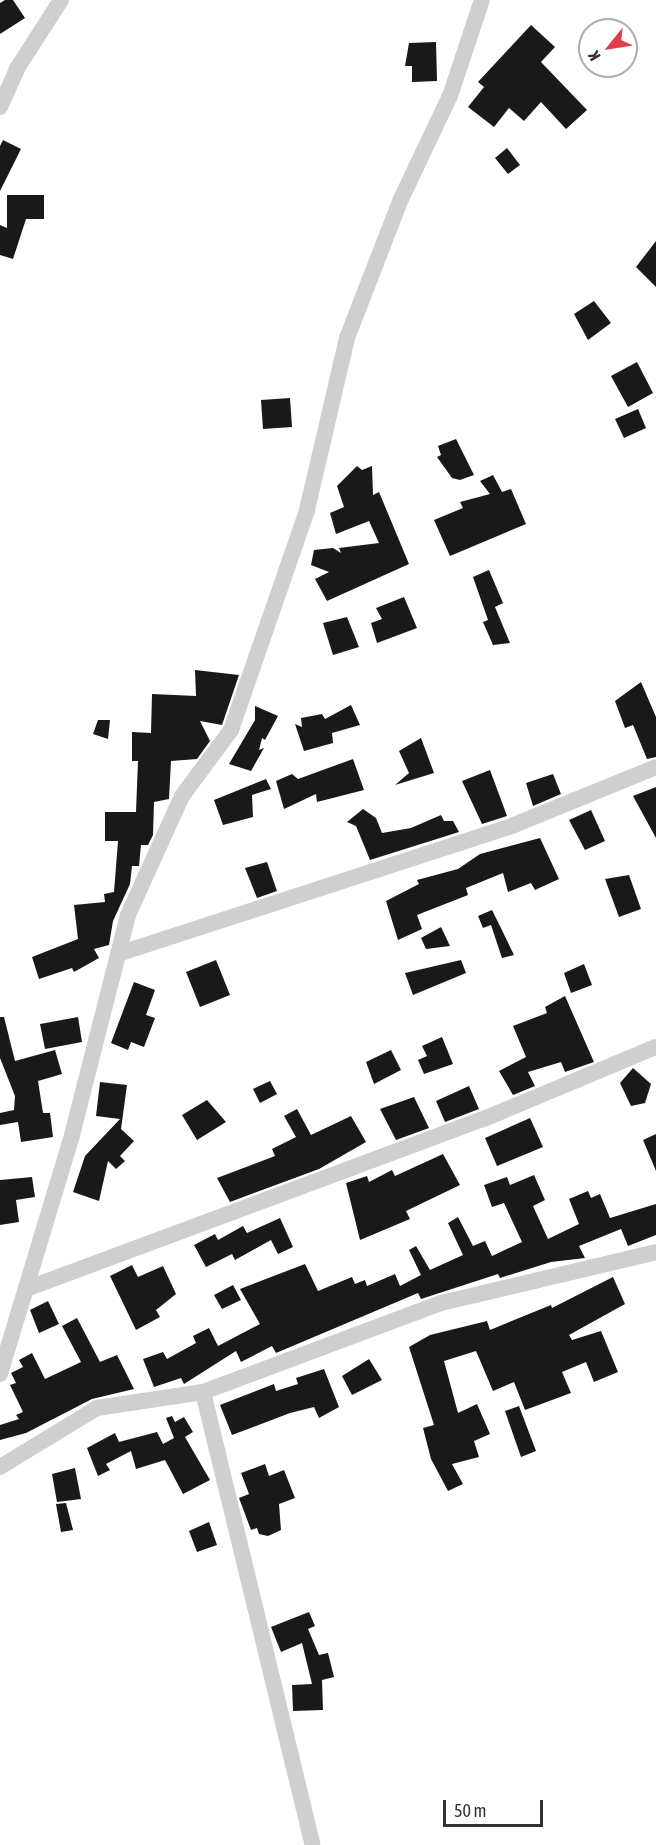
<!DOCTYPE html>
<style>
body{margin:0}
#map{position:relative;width:656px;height:1845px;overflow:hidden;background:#fff;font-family:"Asap Condensed",sans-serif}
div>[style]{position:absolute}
.building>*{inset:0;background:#191919}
.minor>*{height:16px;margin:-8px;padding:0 8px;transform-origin:8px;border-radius:8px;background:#cfcfcf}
span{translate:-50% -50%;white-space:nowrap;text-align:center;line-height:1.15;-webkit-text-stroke:6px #fff;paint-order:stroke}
.north{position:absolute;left:578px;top:18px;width:60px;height:60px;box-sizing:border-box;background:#fff;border:2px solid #adadad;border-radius:50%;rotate:240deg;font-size:16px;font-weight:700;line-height:24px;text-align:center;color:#323232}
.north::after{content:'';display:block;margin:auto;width:21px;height:27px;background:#e03d48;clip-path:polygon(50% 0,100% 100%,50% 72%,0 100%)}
.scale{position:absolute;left:443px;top:1800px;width:100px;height:27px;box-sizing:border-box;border:3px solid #323232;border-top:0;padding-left:8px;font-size:18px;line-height:21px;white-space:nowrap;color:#323232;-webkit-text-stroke:4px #fff;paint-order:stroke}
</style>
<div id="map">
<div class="building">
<div style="clip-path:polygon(5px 0,13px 0,25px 18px,0 34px,0 3px)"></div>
<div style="clip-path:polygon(531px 25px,555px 47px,541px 62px,587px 110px,566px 129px,541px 102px,524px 121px,509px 108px,494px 127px,468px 107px,484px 87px,478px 82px)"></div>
<div style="clip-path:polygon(436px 42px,437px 81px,412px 82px,412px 66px,405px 66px,409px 43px)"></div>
<div style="clip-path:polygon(3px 140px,21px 149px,0 191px,0 146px)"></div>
<div style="clip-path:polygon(507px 148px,520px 165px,508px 174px,495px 158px)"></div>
<div style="clip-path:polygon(7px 195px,44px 195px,44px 219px,26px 219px,13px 259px,0 255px,0 225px,7px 228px)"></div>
<div style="clip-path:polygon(656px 241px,656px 287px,636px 267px)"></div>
<div style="clip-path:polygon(594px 301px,611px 323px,588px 340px,574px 314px)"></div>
<div style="clip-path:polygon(637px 362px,653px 393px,628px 407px,611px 376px)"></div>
<div style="clip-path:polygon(290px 398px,292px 427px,263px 429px,261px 400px)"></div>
<div style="clip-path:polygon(638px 409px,646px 428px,624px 438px,615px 419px)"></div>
<div style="clip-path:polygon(456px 439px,474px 475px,460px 480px,452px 478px,437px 457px,441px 455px,438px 446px)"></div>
<div style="clip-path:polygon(357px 466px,362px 470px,372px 466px,373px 495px,379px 492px,409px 564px,327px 601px,315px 579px,329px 572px,311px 565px,314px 550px,333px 548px,341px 553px,339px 548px,379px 543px,369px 521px,336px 534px,330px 513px,344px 507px,337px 486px)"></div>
<div style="clip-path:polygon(493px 475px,502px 492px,511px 489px,526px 524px,450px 556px,434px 520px,463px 508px,460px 502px,490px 494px,480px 481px)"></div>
<div style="clip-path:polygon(489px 570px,503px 603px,495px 607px,510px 643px,493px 645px,483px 622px,488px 620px,473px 577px)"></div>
<div style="clip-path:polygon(404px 597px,417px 628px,377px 643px,371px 623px,382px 619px,376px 608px)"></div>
<div style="clip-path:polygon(347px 617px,359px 647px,333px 655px,323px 623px)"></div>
<div style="clip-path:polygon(195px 670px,239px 675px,222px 725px,200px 721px,210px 741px,197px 759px,171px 761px,169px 799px,154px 802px,153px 835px,148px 845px,141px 845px,139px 866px,132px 866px,130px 884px,113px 921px,109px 945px,94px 949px,99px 958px,74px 972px,72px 968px,39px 979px,32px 957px,78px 939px,74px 905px,105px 902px,104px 894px,114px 892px,118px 841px,105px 841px,105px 812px,136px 812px,138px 761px,132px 761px,132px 732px,151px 733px,152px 694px,196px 696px)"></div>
<div style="clip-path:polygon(641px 682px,656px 717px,656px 757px,647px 759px,633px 725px,625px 728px,615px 701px)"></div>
<div style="clip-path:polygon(351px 705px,360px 725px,332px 733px,333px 743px,304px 751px,295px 724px,302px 727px,301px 718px,322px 714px,325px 719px)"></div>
<div style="clip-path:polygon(255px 706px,278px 716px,265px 740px,262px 738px,259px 750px,264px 748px,251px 771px,229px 764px,255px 720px)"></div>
<div style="clip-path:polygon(98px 720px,110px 720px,108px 739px,93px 734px)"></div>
<div style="clip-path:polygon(421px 738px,434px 773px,395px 785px,409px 773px,399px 751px)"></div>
<div style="clip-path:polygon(353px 759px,364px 790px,317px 802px,316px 794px,284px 809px,276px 781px,292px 774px,298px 779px)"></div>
<div style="clip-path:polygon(490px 770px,507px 816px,482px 824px,462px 781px)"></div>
<div style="clip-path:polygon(553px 774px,561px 794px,533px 806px,526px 783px)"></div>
<div style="clip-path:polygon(266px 779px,271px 789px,252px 795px,253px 817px,223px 825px,214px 800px)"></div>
<div style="clip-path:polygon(656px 787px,656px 838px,633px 796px)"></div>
<div style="clip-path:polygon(363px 809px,376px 818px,382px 833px,411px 828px,441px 815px,444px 821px,453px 821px,459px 832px,370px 860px,356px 826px,347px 822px)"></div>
<div style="clip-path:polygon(591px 810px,605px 841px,585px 850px,569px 820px)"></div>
<div style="clip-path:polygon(540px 838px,559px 879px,535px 890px,531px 883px,508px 892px,503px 873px,466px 888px,468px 895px,417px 915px,422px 929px,398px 940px,386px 901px,419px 884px,417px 880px,458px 869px,480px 854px)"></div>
<div style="clip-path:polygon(267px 862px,277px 891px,257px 898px,245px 868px)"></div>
<div style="clip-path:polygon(629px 875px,641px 909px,619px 917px,605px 879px)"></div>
<div style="clip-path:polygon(492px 910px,498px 922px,514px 955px,502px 958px,491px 925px,483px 928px,478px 916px)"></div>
<div style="clip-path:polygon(441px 927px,450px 946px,426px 949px,421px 938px)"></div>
<div style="clip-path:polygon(216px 960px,230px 995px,200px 1007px,186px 972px)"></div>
<div style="clip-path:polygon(461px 960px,466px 973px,413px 995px,405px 973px)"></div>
<div style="clip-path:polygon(584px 964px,592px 985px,571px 993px,564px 973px)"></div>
<div style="clip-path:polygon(134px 982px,155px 990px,146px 1015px,155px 1018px,144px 1047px,131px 1042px,128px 1050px,111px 1043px)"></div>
<div style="clip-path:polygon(565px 996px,594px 1062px,565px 1072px,561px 1062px,528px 1072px,535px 1086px,513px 1095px,499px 1071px,526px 1057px,513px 1026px,547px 1013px,545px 1007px)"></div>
<div style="clip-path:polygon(0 1017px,4px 1017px,15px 1061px,55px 1050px,62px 1074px,38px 1081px,43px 1113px,50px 1113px,53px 1137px,21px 1142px,18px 1122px,0 1125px,0 1113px,14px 1110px,15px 1096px,0 1058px)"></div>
<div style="clip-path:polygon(78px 1017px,82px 1042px,45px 1049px,40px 1024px)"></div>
<div style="clip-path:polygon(442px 1037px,453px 1064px,424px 1074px,418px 1060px,427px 1056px,422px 1046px)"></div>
<div style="clip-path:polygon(391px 1050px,401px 1070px,374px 1084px,366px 1062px)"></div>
<div style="clip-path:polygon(633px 1068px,651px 1084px,645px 1103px,631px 1106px,620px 1083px)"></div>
<div style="clip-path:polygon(270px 1081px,277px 1094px,260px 1103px,253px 1089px)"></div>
<div style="clip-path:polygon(100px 1082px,127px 1085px,121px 1129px,134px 1141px,120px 1156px,125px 1161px,116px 1169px,108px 1161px,99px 1201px,73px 1192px,85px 1156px,120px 1119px,96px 1116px)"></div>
<div style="clip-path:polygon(469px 1086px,479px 1109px,445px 1122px,436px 1101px)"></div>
<div style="clip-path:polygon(414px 1097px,429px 1128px,396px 1140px,380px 1109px)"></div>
<div style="clip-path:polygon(207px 1100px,226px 1122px,197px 1140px,182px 1115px)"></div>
<div style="clip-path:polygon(297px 1109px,311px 1135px,351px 1116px,366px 1142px,319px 1169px,230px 1202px,217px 1178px,275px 1156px,272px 1149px,296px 1137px,284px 1116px)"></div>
<div style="clip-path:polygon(530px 1118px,543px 1147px,497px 1166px,485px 1138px)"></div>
<div style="clip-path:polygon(656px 1134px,656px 1171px,643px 1140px)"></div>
<div style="clip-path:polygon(443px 1154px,460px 1185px,406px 1211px,410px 1219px,360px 1240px,346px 1183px,367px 1176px,369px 1182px,392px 1170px,395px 1176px)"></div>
<div style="clip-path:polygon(534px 1175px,545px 1200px,533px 1206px,548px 1239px,579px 1224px,569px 1199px,588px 1191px,591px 1198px,600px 1194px,610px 1218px,656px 1204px,656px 1235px,628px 1246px,621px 1229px,579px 1246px,585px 1258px,551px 1262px,500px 1278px,498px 1274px,421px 1299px,418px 1293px,276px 1353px,272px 1346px,241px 1362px,236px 1351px,184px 1384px,181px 1378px,154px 1387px,143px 1359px,163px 1352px,167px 1359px,196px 1343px,193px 1336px,209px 1328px,218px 1346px,260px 1324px,240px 1289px,305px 1264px,318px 1291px,352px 1277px,355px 1284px,365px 1280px,367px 1286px,395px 1274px,400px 1286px,421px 1275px,409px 1250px,416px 1246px,430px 1270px,463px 1255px,448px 1223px,458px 1217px,473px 1246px,485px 1241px,492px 1256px,522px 1242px,504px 1203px,492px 1207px,484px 1185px,507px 1177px,510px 1185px)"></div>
<div style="clip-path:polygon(32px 1177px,35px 1197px,16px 1200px,19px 1222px,0 1225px,0 1180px)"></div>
<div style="clip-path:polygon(280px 1218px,293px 1247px,278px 1254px,271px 1240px,235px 1260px,232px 1254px,206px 1267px,194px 1245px,215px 1234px,218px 1240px,243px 1226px,247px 1233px)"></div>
<div style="clip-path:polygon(132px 1265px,138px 1277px,163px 1266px,176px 1294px,156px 1310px,160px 1317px,136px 1330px,110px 1276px)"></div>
<div style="clip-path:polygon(613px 1277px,625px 1304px,569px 1335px,572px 1340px,601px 1331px,618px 1372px,594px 1382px,586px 1362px,562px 1372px,571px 1393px,525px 1410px,514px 1382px,493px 1391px,476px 1351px,444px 1361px,458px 1413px,477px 1404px,490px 1434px,474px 1441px,479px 1457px,452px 1464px,463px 1484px,448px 1491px,431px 1459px,423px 1428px,434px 1425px,409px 1347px,430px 1335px,487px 1321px,490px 1330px,551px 1305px,552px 1308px)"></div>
<div style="clip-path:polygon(233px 1285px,241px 1300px,222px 1309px,214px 1295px)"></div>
<div style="clip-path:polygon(48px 1301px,59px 1324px,39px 1333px,30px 1310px)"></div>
<div style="clip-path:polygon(77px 1318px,100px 1362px,117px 1355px,134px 1389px,92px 1399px,26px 1433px,0 1440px,0 1425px,19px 1419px,16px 1415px,23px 1412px,10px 1385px,16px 1383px,11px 1373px,23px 1367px,19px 1360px,32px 1353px,45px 1379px,81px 1362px,62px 1326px)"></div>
<div style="clip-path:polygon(369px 1359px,382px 1380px,352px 1395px,342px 1376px)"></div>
<div style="clip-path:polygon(324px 1369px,339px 1407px,319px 1418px,314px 1407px,290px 1413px,232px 1435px,220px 1405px,274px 1384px,276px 1391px,298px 1384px,296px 1378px)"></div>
<div style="clip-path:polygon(519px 1406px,536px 1451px,521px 1457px,505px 1411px)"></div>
<div style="clip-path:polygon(172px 1416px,175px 1422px,184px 1417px,193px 1432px,185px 1437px,210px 1480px,183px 1494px,165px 1460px,136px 1469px,131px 1451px,106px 1464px,110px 1470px,98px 1476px,87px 1448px,115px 1433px,119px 1442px,157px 1432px,163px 1444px,174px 1438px,166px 1418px)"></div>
<div style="clip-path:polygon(265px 1464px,269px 1476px,284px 1470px,295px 1498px,279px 1504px,281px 1530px,268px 1536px,259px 1534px,257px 1528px,251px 1530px,239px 1498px,249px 1494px,241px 1473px)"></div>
<div style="clip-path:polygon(75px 1468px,81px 1499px,57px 1502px,52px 1474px)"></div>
<div style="clip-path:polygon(66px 1503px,73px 1530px,61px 1532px,56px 1504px)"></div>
<div style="clip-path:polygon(209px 1522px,217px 1545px,197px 1552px,189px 1531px)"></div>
<div style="clip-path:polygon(309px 1612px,315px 1626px,308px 1629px,319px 1655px,328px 1653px,334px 1677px,322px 1680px,323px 1710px,293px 1711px,292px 1685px,312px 1684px,302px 1643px,281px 1652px,271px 1627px)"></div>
</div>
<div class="minor">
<div style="left:0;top:107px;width:44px;rotate:-65.8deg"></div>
<div style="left:18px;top:67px;width:80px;rotate:-57.3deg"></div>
<div style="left:118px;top:954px;width:416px;rotate:-18deg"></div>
<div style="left:514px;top:825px;width:153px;rotate:-22.2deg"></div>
<div style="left:26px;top:1289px;width:491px;rotate:-20.4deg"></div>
<div style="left:486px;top:1118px;width:184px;rotate:-22.7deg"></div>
<div style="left:0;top:1374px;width:250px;rotate:-73.2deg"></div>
<div style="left:72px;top:1135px;width:227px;rotate:-75.7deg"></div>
<div style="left:128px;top:915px;width:131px;rotate:-65.6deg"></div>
<div style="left:182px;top:796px;width:82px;rotate:-53.4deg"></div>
<div style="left:231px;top:730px;width:233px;rotate:-70.9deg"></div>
<div style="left:307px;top:510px;width:177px;rotate:-76.9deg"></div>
<div style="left:347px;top:338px;width:149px;rotate:-68.8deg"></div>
<div style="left:401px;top:199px;width:114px;rotate:-64.6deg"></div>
<div style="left:450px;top:96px;width:101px;rotate:-71.6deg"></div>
<div style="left:203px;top:1392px;width:466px;rotate:76.4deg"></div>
<div style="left:0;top:1467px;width:114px;rotate:-31.3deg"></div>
<div style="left:97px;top:1408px;width:107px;rotate:-8.6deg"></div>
<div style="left:203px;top:1392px;width:254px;rotate:-20.5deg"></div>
<div style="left:441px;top:1303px;width:221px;rotate:-13.3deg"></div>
</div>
<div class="north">K</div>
<div class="scale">50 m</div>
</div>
